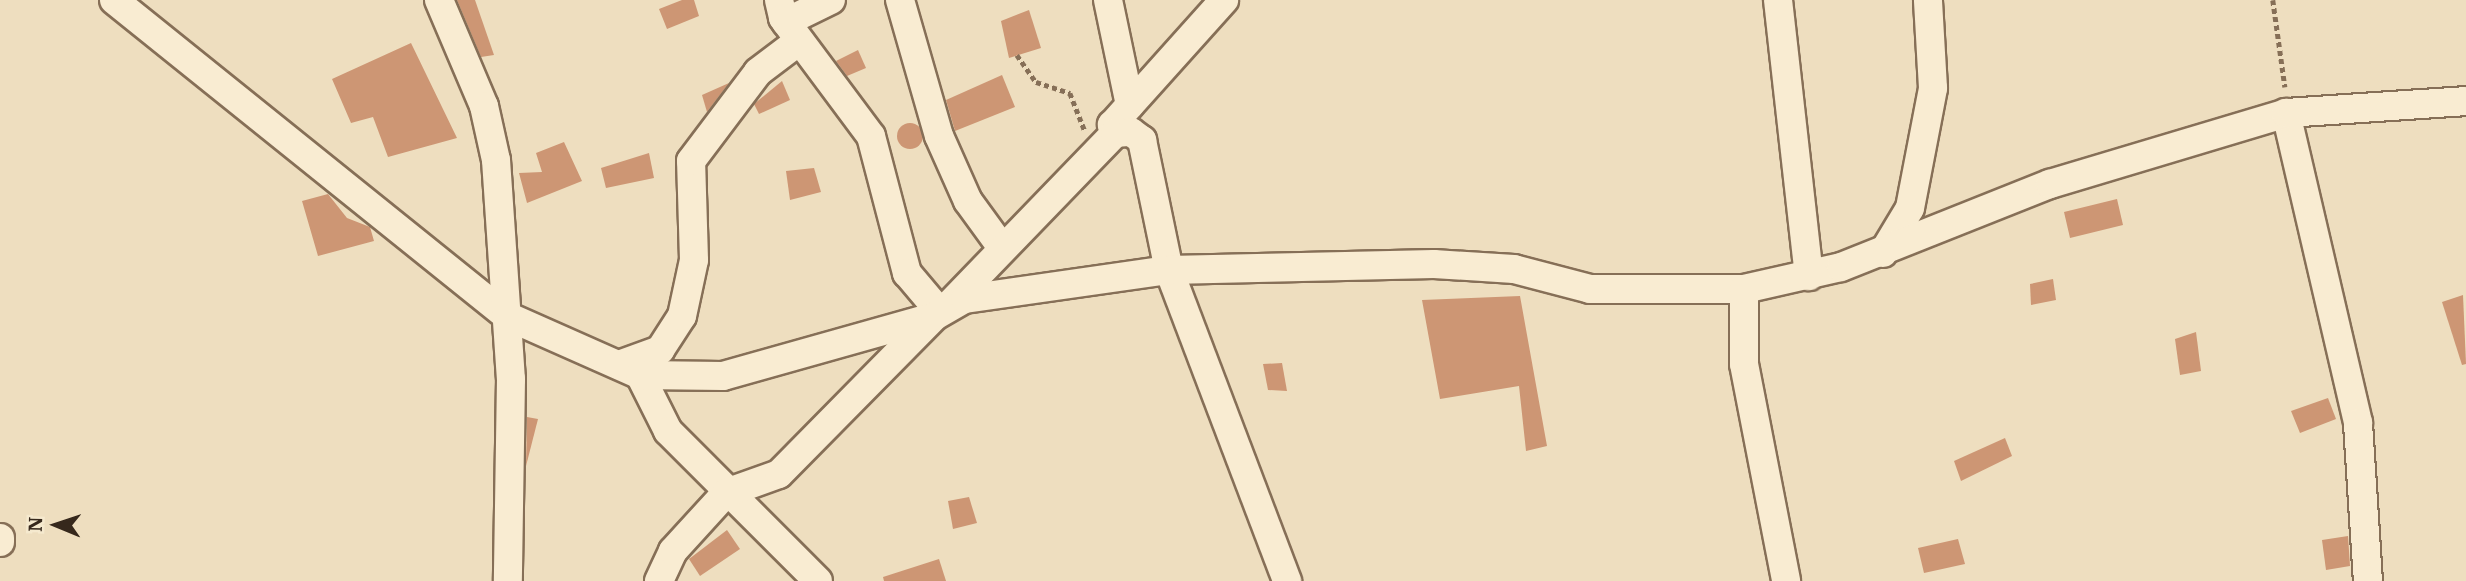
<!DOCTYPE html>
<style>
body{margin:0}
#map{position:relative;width:2466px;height:581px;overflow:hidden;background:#eedebf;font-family:"IBM Plex Serif",serif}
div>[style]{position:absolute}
.building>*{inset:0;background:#cd9674}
.round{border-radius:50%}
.path>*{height:4.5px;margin-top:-2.25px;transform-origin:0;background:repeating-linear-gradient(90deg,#866f57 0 5px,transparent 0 8.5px)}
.roads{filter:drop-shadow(2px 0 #866f57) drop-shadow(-2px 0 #866f57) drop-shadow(0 2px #866f57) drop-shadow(0 -2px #866f57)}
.minor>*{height:28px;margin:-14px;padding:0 14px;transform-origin:14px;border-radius:14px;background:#f9ecd2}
span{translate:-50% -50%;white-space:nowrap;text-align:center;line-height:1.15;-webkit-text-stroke:5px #f5e9ce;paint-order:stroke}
.north{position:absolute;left:21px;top:490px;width:70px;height:70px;-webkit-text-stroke:5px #f5e9ce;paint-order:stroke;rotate:272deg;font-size:19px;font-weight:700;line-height:28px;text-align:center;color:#36281c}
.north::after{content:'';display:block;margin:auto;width:24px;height:32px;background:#36281c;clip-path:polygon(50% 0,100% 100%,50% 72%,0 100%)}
</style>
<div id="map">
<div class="building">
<div style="clip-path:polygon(457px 0,475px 0,494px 55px,481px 57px)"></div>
<div style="clip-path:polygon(682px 0,694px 0,699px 16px,667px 29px,659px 9px)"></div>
<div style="clip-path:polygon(1029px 10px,1041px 48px,1009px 58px,1001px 21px)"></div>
<div style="clip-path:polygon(411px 43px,457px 138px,388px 157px,373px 117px,351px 123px,332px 79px)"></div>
<div style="clip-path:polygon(858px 50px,866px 68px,847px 76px,836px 61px)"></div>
<div style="clip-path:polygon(1002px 75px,1015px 107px,955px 131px,946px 100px)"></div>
<div style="clip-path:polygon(782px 81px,790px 100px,759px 114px,754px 104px)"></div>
<div style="clip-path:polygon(729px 83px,707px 112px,702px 95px)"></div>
<div class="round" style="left:897px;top:123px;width:26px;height:26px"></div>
<div style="clip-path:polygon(564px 142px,582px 181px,527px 203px,519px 173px,542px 172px,536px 153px)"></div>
<div style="clip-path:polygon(649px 153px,654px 178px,606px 188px,601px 168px)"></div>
<div style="clip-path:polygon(814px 168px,821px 192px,790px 200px,786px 171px)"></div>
<div style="clip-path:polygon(328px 194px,347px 218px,370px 227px,374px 241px,318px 256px,302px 201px)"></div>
<div style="clip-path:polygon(2117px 199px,2123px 225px,2070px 238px,2064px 212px)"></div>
<div style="clip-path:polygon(2053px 279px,2056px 300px,2031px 305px,2030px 284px)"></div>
<div style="clip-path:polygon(2463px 295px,2466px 364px,2462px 365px,2442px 302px)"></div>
<div style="clip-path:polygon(1520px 296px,1547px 446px,1526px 451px,1519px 386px,1440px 399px,1422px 300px)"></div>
<div style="clip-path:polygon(2196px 332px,2201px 371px,2180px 375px,2175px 339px)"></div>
<div style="clip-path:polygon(1282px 363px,1287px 391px,1268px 390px,1263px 364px)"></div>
<div style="clip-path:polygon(2328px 398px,2336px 419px,2300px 433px,2291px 411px)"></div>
<div style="clip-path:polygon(527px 417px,538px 419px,526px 466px)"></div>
<div style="clip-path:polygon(2005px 438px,2012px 456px,1961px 481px,1954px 461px)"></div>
<div style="clip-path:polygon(969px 497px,977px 523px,953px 529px,948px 501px)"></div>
<div style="clip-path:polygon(727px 530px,740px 549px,700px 576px,689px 559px)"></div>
<div style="clip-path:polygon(2348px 536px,2350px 566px,2326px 570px,2322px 540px)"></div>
<div style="clip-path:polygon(1958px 539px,1965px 564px,1924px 573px,1918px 548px)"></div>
<div style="clip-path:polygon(939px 559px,946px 581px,884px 581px,883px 577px)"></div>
</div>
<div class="path">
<div style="left:2273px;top:0;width:88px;rotate:82.1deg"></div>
<div style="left:1017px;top:55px;width:33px;rotate:55deg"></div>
<div style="left:1036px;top:82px;width:36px;rotate:18deg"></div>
<div style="left:1070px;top:93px;width:41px;rotate:68.5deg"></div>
</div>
<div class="roads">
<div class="minor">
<div style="left:114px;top:0;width:504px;rotate:38.8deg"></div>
<div style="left:507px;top:316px;width:145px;rotate:23.9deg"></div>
<div style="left:640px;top:375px;width:63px;rotate:63.4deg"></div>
<div style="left:668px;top:431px;width:212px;rotate:45deg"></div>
<div style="left:439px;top:0;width:115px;rotate:67deg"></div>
<div style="left:484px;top:106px;width:55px;rotate:77.5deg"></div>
<div style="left:496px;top:160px;width:220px;rotate:86.1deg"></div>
<div style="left:511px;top:379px;width:202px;rotate:90.9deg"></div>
<div style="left:779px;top:0;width:18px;rotate:77deg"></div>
<div style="left:783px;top:18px;width:147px;rotate:53.3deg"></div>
<div style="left:871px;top:136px;width:142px;rotate:75.3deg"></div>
<div style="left:907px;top:273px;width:51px;rotate:49.8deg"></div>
<div style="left:900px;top:0;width:141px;rotate:74deg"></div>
<div style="left:939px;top:136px;width:71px;rotate:66deg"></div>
<div style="left:968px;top:201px;width:59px;rotate:53.9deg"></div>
<div style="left:1108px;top:0;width:107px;rotate:78.2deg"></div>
<div style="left:1778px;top:0;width:278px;rotate:83.6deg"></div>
<div style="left:786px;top:22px;width:50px;rotate:-26.1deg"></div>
<div style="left:2286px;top:113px;width:318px;rotate:76.9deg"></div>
<div style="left:2358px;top:423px;width:158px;rotate:86.4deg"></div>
<div style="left:1115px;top:133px;width:9px;rotate:-111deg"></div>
<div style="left:1112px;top:125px;width:168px;rotate:-48.1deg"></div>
<div style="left:1883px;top:253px;width:52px;rotate:-59deg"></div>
<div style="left:1910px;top:208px;width:122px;rotate:-79.1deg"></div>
<div style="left:1933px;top:88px;width:88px;rotate:-93.3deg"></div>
<div style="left:1744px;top:289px;width:75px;rotate:90deg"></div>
<div style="left:1744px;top:364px;width:221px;rotate:79deg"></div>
<div style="left:951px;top:303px;width:236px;rotate:-46deg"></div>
<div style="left:1115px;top:133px;width:16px;rotate:-4deg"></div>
<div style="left:1131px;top:132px;width:14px;rotate:36deg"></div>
<div style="left:1142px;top:140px;width:133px;rotate:78.3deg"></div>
<div style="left:1169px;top:270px;width:333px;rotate:69.2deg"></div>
<div style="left:619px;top:365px;width:44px;rotate:-20.1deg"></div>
<div style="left:660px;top:350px;width:40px;rotate:-57.1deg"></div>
<div style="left:682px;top:316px;width:57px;rotate:-77.9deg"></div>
<div style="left:694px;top:260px;width:99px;rotate:-91.7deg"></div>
<div style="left:691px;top:161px;width:111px;rotate:-53deg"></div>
<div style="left:758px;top:72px;width:51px;rotate:-37.1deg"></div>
<div style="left:640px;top:375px;width:83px;rotate:0.7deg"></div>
<div style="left:723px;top:376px;width:218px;rotate:-15.7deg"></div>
<div style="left:0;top:538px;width:4px;rotate:90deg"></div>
<div style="left:659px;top:581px;width:33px;rotate:-65deg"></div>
<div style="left:673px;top:551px;width:79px;rotate:-47.6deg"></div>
<div style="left:726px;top:493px;width:56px;rotate:-19.7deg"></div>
<div style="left:779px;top:474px;width:222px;rotate:-45.4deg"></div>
<div style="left:935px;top:316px;width:34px;rotate:-30deg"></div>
<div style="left:965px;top:299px;width:206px;rotate:-8.1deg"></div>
<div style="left:1169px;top:270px;width:265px;rotate:-1.3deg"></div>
<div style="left:1434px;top:264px;width:80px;rotate:3.6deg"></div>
<div style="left:1514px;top:269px;width:79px;rotate:14.7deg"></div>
<div style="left:1590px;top:289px;width:154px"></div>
<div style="left:1744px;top:289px;width:99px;rotate:-12.8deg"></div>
<div style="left:1841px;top:267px;width:225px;rotate:-21.7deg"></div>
<div style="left:2050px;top:184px;width:246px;rotate:-16.7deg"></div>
<div style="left:2286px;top:113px;width:180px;rotate:-3.8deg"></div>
</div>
</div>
<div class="north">N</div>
</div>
